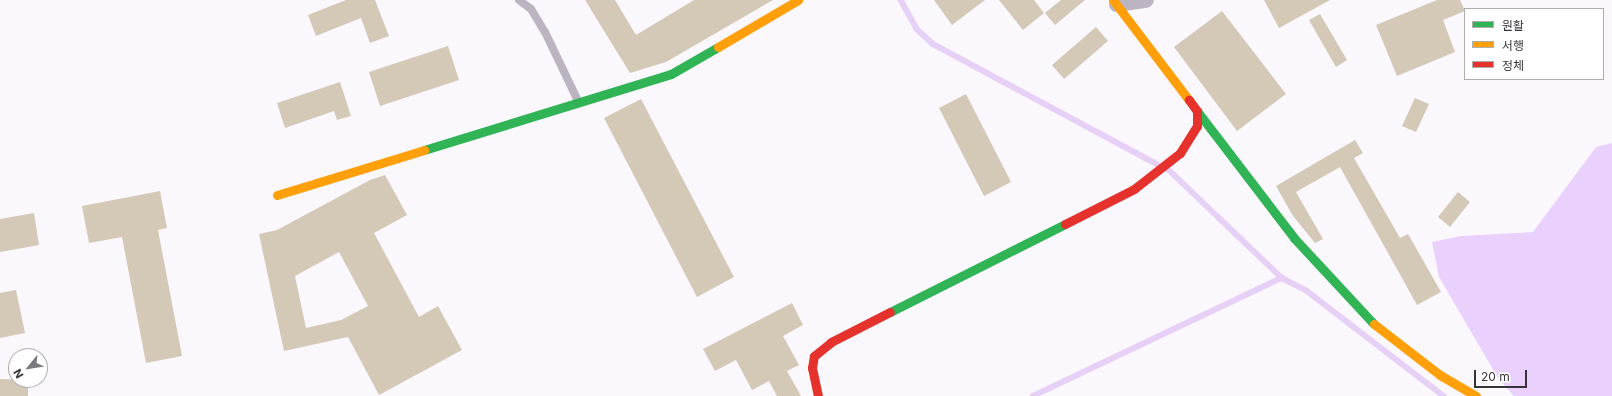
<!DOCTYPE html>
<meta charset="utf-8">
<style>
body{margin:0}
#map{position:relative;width:1612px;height:396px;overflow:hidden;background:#faf8fc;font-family:Inter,"Noto Sans KR",sans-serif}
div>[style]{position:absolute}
.green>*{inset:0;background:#ead1fd}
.stream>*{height:5.5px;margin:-2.75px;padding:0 2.75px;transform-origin:2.75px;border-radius:2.75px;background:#e6d0f6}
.building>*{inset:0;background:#d4c8b7}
.lane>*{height:8px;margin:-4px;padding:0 4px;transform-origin:4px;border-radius:4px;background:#bcb5c1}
.street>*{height:15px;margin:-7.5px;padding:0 7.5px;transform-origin:7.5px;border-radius:7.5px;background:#bcb5c1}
.fast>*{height:9px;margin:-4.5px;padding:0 4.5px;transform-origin:4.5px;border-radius:4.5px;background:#30b455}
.slow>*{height:9px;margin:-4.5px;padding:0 4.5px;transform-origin:4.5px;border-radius:4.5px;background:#ff9f0a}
.jam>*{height:9px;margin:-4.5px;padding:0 4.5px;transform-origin:4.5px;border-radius:4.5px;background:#e5322d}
span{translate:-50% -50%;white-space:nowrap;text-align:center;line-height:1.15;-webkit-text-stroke:4px #fff;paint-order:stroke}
.legend{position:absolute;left:1464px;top:8px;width:140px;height:72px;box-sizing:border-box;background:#fff;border:1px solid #afaeaf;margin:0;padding:5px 7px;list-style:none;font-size:12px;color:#363438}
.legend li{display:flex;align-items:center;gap:8px;height:20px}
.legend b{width:20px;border:1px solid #afaeaf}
.north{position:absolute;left:8px;top:348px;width:40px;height:40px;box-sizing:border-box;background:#fff;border:1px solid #afaeaf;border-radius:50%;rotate:240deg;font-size:11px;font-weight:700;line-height:16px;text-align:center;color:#363438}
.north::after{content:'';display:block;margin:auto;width:14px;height:18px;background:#7b797d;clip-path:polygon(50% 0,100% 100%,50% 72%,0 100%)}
.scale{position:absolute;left:1474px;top:370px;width:53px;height:18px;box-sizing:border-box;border:2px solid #363438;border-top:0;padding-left:5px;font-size:12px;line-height:14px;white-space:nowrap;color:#363438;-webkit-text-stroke:3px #fff;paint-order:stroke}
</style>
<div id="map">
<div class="green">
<div style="clip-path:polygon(1612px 143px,1612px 396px,1514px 396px,1498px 378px,1439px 277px,1432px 242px,1461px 236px,1533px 232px,1596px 147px)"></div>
</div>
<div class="stream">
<div style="left:901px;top:0;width:33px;rotate:61deg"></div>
<div style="left:917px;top:29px;width:22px;rotate:43deg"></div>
<div style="left:933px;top:44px;width:254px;rotate:28.2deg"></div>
<div style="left:1168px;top:169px;width:158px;rotate:43.7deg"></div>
<div style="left:1033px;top:396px;width:276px;rotate:-25.4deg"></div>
<div style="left:1282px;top:278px;width:28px;rotate:27deg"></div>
<div style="left:1307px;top:291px;width:173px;rotate:37.5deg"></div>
</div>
<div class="building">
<div style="clip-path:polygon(346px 0,375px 0,389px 36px,370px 43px,361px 18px,316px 36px,308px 15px)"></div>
<div style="clip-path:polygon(585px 0,615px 0,636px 35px,694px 0,773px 0,666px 62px,630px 73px)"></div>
<div style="clip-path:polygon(934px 0,985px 0,952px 25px)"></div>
<div style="clip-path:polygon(999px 0,1034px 0,1044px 13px,1023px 30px)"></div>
<div style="clip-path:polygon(1061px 0,1085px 0,1055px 25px,1045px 13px)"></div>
<div style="clip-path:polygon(1264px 0,1330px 0,1279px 28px)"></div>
<div style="clip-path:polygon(1437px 0,1460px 0,1465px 11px,1443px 20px,1455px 52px,1397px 76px,1376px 25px)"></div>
<div style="clip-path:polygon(1222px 11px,1286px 94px,1237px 131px,1174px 47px)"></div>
<div style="clip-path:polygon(1320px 14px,1347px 60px,1336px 67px,1309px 20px)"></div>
<div style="clip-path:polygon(1096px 27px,1108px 41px,1064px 79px,1052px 65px)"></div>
<div style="clip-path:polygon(448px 46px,459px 80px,380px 106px,369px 72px)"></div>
<div style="clip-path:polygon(340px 82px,351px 116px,337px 120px,334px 111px,285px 128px,277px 103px)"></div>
<div style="clip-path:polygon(966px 94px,1011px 182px,984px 196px,939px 108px)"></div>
<div style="clip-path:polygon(1415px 98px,1429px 104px,1416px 132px,1402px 126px)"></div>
<div style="clip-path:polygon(641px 99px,734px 277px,697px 297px,604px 118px)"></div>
<div style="clip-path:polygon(1355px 140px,1363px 153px,1354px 158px,1400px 238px,1408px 234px,1441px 292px,1417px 305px,1340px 167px,1296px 192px,1323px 239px,1315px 243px,1293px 216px,1276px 186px)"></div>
<div style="clip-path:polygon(evenodd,385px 175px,407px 215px,374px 233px,419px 317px,438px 306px,462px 350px,379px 395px,348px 337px,284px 351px,259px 234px,277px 230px,370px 180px,385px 175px,339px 252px,368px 306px,341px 320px,306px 328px,295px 276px,339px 252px)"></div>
<div style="clip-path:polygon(160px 191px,167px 228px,158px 230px,182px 356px,146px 363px,122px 237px,89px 243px,82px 206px)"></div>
<div style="clip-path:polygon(1458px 192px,1470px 202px,1450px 227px,1438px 217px)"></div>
<div style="clip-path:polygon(34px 213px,39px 245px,0 252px,0 219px)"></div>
<div style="clip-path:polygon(16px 290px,25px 333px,0 338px,0 293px)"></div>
<div style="clip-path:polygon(792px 303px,803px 325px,783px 336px,799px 365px,787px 371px,801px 396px,777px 396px,769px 381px,752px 390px,736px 360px,715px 371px,703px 349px)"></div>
<div style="clip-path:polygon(0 379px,28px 380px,28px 396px,0 396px)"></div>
</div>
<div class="lane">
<div style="left:519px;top:0;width:15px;rotate:37deg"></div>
<div style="left:531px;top:9px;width:27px;rotate:59deg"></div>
<div style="left:545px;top:32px;width:76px;rotate:64.4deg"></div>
</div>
<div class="street">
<div style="left:1116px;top:4px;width:30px;rotate:-8deg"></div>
</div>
<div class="fast">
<div style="left:1197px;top:111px;width:160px;rotate:52.6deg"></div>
<div style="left:1294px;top:238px;width:117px;rotate:47.1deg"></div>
<div style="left:424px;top:150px;width:258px;rotate:-17.1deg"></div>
<div style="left:671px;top:74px;width:54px;rotate:-29.9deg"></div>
<div style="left:890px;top:312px;width:196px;rotate:-26.7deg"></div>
</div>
<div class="slow">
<div style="left:1113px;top:0;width:126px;rotate:52.8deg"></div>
<div style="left:718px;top:47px;width:93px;rotate:-30.4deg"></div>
<div style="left:277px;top:195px;width:154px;rotate:-17deg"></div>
<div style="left:1374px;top:324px;width:83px;rotate:37.7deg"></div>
<div style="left:1440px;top:375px;width:42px;rotate:30.3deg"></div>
</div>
<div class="jam">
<div style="left:1065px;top:224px;width:77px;rotate:-26.9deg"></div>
<div style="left:1134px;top:189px;width:58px;rotate:-38deg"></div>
<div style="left:1180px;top:153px;width:32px;rotate:-58deg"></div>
<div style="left:1197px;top:126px;width:15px;rotate:-90deg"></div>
<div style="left:1197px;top:111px;width:14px;rotate:-126deg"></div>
<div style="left:818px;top:396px;width:29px;rotate:-102deg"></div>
<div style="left:812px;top:368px;width:12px;rotate:-81deg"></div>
<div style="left:814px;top:356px;width:22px;rotate:-39deg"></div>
<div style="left:831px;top:342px;width:66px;rotate:-27deg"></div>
</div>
<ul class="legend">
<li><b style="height:5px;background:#30b455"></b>원활</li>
<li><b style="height:5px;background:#ff9f0a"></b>서행</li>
<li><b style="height:5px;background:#e5322d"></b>정체</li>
</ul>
<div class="north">N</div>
<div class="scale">20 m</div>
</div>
